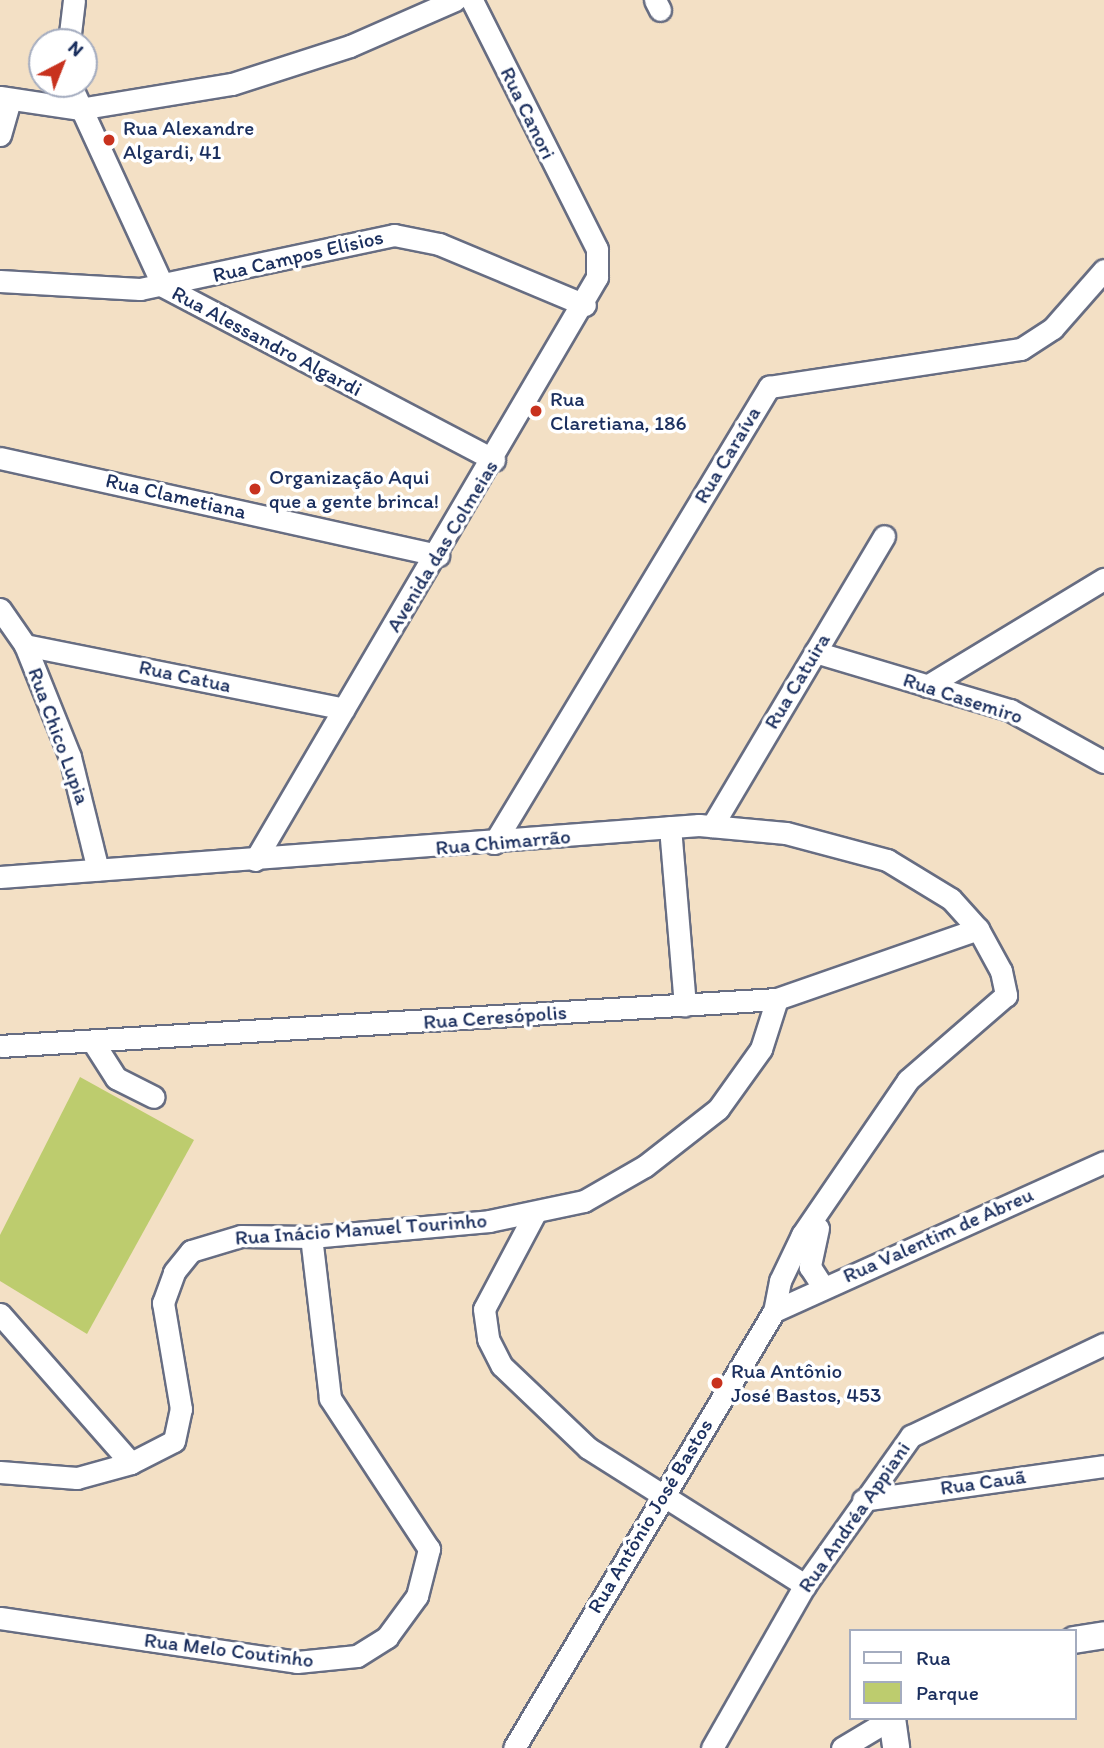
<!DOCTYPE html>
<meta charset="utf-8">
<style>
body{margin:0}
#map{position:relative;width:1104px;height:1748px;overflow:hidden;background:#f3e0c5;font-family:Itim,sans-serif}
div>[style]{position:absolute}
.green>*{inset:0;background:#bdcc6e}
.roads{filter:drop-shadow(2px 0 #676d82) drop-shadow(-2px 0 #676d82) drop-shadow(0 2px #676d82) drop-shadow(0 -2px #676d82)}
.minor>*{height:21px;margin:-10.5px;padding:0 10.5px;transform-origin:10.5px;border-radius:10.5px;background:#fff}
.tertiary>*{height:26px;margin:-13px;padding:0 13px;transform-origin:13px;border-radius:13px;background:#fff}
.dots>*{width:19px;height:19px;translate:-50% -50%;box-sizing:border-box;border:4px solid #fff;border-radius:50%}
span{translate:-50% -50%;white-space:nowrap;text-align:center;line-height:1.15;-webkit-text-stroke:7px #fff;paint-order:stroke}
.street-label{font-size:21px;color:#1b2f5e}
.poi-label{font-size:21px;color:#1b2f5e}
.left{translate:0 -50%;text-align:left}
.legend{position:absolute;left:849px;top:1629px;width:228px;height:91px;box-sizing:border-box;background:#fff;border:2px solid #a4acbf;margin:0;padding:9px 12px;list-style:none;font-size:21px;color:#1b2f5e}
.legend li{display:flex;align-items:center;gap:14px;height:35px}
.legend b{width:35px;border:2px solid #a4acbf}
.north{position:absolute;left:28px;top:28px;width:70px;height:70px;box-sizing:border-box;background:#fff;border:2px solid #a4acbf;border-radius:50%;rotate:42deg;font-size:19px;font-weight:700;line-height:28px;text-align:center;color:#1b2f5e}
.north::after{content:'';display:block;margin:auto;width:24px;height:32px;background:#c8321e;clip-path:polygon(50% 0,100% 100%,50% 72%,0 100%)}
</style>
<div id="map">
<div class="green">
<div style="clip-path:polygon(80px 1077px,194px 1140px,87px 1334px,0 1281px,0 1235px)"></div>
</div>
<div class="roads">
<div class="minor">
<div style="left:655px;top:0;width:11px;rotate:63deg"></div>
<div style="left:69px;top:42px;width:42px;rotate:-83.2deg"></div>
<div style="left:70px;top:84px;width:222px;rotate:65.3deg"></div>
<div style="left:163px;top:286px;width:374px;rotate:27.7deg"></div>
<div style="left:0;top:97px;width:80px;rotate:8.6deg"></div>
<div style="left:79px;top:109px;width:155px;rotate:-9.3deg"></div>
<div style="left:232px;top:84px;width:124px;rotate:-17.9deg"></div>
<div style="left:350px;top:46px;width:115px;rotate:-23.7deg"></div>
<div style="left:0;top:135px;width:37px;rotate:-74deg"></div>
<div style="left:0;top:281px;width:140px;rotate:3.3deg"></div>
<div style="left:140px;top:289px;width:260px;rotate:-12deg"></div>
<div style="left:394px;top:235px;width:46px;rotate:11.3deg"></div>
<div style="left:439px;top:244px;width:158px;rotate:22.7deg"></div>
<div style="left:0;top:458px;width:449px;rotate:12.5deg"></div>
<div style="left:0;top:609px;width:44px;rotate:55.2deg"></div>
<div style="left:25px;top:645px;width:121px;rotate:68.1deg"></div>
<div style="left:70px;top:757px;width:116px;rotate:76.1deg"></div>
<div style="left:25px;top:645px;width:325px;rotate:11.3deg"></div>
<div style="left:815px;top:652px;width:203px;rotate:16.6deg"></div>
<div style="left:1010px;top:710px;width:107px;rotate:29deg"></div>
<div style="left:927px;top:686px;width:207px;rotate:-31.2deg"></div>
<div style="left:712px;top:826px;width:337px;rotate:-59.3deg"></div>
<div style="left:670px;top:827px;width:179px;rotate:85.2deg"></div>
<div style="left:494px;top:843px;width:533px;rotate:-58.91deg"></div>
<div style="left:769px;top:387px;width:255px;rotate:-8.6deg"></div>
<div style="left:1021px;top:349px;width:38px;rotate:-33deg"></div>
<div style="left:1053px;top:328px;width:77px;rotate:-48.7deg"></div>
<div style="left:255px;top:860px;width:676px;rotate:-59.6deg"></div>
<div style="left:597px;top:277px;width:28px;rotate:-90deg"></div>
<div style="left:597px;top:249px;width:279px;rotate:-116.7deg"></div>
<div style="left:0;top:877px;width:701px;rotate:-4.25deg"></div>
<div style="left:699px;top:825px;width:87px;rotate:5.3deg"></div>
<div style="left:786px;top:833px;width:105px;rotate:15deg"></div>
<div style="left:887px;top:860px;width:75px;rotate:31.4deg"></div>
<div style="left:951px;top:899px;width:40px;rotate:48deg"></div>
<div style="left:978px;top:929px;width:48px;rotate:61.3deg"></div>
<div style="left:1001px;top:971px;width:25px;rotate:78deg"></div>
<div style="left:1006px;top:995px;width:130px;rotate:139.1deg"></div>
<div style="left:908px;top:1080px;width:188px;rotate:124.4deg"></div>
<div style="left:802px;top:1235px;width:51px;rotate:115.6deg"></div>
<div style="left:780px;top:1281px;width:31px;rotate:101deg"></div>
<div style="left:774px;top:1311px;width:508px;rotate:120.75deg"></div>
<div style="left:93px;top:1042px;width:43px;rotate:57.4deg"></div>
<div style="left:116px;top:1078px;width:42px;rotate:26.6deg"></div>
<div style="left:0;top:1046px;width:778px;rotate:-3.46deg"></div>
<div style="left:777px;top:999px;width:213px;rotate:-19.2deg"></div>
<div style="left:534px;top:1215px;width:106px;rotate:118deg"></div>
<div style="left:484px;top:1309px;width:30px;rotate:82deg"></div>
<div style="left:488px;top:1339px;width:30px;rotate:63deg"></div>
<div style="left:502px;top:1366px;width:119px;rotate:43.6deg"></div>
<div style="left:588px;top:1448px;width:257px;rotate:32.3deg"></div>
<div style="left:818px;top:1228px;width:40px;rotate:102deg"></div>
<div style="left:810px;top:1267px;width:24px;rotate:57deg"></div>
<div style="left:774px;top:1311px;width:362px;rotate:-24.3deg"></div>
<div style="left:0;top:1314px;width:198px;rotate:48.7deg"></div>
<div style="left:0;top:1472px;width:77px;rotate:4.5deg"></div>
<div style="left:77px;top:1478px;width:56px;rotate:-15.5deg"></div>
<div style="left:131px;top:1463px;width:48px;rotate:-27.1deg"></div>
<div style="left:174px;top:1441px;width:33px;rotate:-78deg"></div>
<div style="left:181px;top:1409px;width:108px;rotate:-99.6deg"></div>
<div style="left:163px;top:1303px;width:33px;rotate:-70deg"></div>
<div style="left:174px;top:1272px;width:27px;rotate:-51deg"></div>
<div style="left:191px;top:1251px;width:52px;rotate:-16.7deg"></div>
<div style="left:241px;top:1236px;width:70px;rotate:0.8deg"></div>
<div style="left:311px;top:1237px;width:179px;rotate:-5.1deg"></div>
<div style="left:489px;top:1221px;width:97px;rotate:-11.9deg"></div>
<div style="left:584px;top:1201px;width:70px;rotate:-29.8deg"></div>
<div style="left:645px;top:1166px;width:93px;rotate:-38deg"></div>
<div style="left:718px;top:1109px;width:74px;rotate:-54.4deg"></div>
<div style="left:761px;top:1049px;width:52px;rotate:-72.3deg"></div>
<div style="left:863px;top:1500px;width:243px;rotate:-8deg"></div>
<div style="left:0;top:1618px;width:300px;rotate:8.4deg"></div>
<div style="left:297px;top:1662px;width:60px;rotate:-5.7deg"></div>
<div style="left:357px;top:1656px;width:36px;rotate:-32deg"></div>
<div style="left:387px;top:1637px;width:51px;rotate:-53.8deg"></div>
<div style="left:417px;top:1596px;width:49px;rotate:-75.7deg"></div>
<div style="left:429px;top:1549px;width:181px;rotate:-123.3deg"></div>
<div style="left:330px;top:1398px;width:162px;rotate:-96.7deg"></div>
<div style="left:712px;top:1748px;width:188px;rotate:-60.3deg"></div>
<div style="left:805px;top:1585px;width:183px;rotate:-54.6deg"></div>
<div style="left:911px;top:1436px;width:214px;rotate:-25.5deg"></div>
<div style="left:842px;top:1748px;width:58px;rotate:-31deg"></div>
</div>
<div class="tertiary">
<div style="left:1074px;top:1640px;width:30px;rotate:-9deg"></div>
<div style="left:892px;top:1718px;width:30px;rotate:82deg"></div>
</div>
</div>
<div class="dots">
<div style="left:109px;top:140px;background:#c8321e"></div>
<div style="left:536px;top:411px;background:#c8321e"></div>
<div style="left:255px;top:489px;background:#c8321e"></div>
<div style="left:717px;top:1383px;background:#c8321e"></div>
</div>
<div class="street-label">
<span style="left:528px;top:113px;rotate:64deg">Rua Canori</span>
<span style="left:298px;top:256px;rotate:-13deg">Rua Campos Elísios</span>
<span style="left:267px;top:341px;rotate:28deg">Rua Alessandro Algardi</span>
<span style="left:727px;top:455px;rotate:-59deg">Rua Caraíva</span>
<span style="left:176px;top:496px;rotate:13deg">Rua Clametiana</span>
<span style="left:442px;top:546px;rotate:-59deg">Avenida das Colmeias</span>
<span style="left:185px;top:676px;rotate:12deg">Rua Catua</span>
<span style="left:797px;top:681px;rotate:-59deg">Rua Catuira</span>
<span style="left:963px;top:698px;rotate:18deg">Rua Casemiro</span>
<span style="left:59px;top:736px;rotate:70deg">Rua Chico Lupia</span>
<span style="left:503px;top:842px;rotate:-5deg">Rua Chimarrão</span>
<span style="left:495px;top:1017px;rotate:-4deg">Rua Ceresópolis</span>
<span style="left:361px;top:1229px;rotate:-4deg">Rua Inácio Manuel Tourinho</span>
<span style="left:938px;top:1235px;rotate:-24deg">Rua Valentim de Abreu</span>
<span style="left:983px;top:1482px;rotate:-8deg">Rua Cauã</span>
<span style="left:650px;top:1516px;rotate:-59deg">Rua Antônio José Bastos</span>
<span style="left:854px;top:1517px;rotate:-55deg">Rua Andréa Appiani</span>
<span style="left:229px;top:1650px;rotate:7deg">Rua Melo Coutinho</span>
</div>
<div class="poi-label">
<span class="left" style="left:123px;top:140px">Rua Alexandre<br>Algardi, 41</span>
<span class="left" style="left:550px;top:411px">Rua<br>Claretiana, 186</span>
<span class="left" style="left:269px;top:489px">Organização Aqui<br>que a gente brinca!</span>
<span class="left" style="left:731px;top:1383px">Rua Antônio<br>José Bastos, 453</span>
</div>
<ul class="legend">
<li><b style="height:9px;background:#fff"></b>Rua</li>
<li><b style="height:19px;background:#bdcc6e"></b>Parque</li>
</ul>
<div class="north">N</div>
</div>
